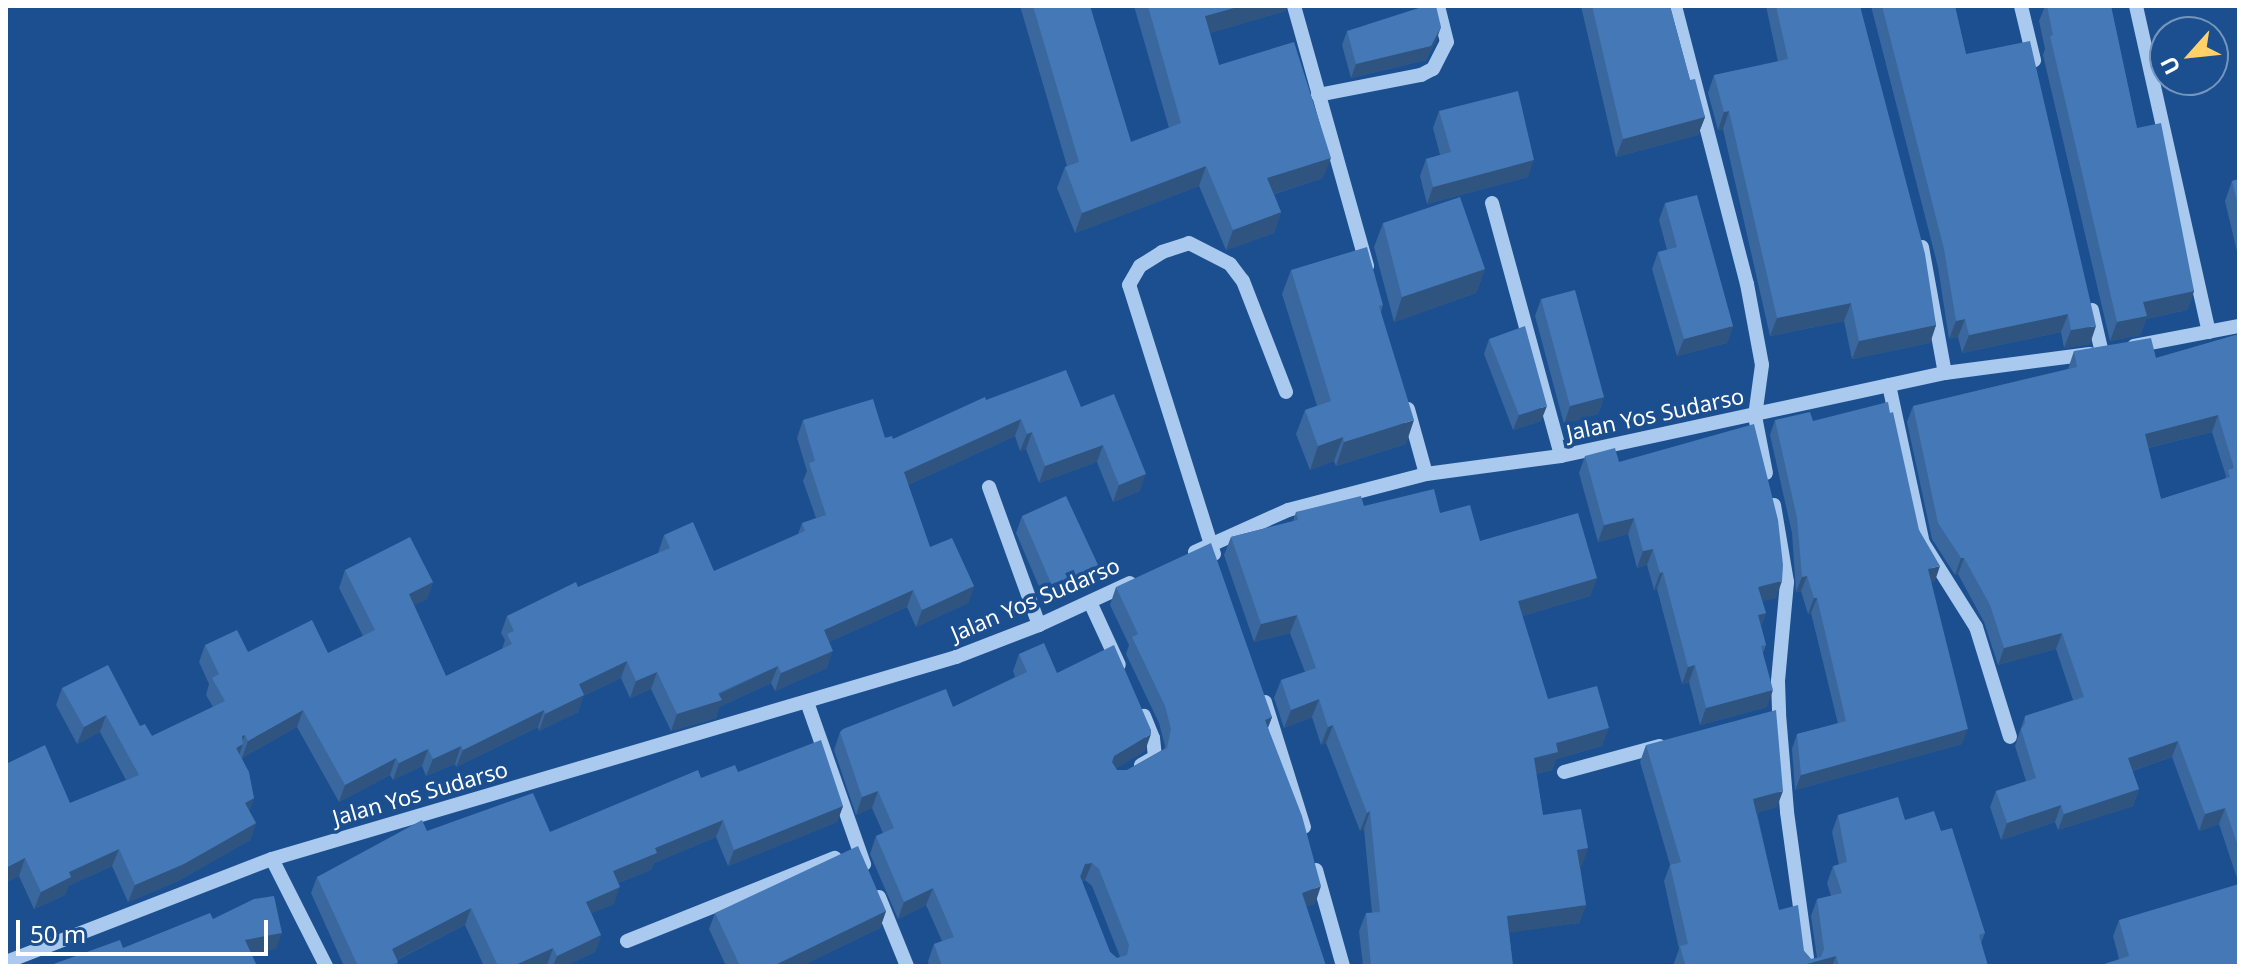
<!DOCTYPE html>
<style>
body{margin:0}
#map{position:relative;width:2245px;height:972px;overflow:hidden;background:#1b4f8f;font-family:"Noto Sans",sans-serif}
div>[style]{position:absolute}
.minor>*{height:14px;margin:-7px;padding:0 7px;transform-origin:7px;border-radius:7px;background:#a9c9ee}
.wall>*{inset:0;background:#3a679d}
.shaded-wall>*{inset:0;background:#305480}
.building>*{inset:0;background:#4478b7}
span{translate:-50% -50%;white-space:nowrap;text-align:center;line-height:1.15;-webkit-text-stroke:7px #1b4f8f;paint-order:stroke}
.street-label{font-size:22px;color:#fff}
.frame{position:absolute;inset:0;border:8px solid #fff;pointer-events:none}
.north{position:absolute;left:2149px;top:16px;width:80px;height:80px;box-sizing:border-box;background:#1b4f8f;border:2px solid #7695bc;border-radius:50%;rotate:243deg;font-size:22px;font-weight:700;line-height:32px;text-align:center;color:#fff}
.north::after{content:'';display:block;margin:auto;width:28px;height:36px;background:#ffd166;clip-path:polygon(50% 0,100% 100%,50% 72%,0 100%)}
.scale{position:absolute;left:16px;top:920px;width:252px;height:36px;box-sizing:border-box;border:4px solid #fff;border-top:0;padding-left:10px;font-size:24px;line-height:28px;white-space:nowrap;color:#fff;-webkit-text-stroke:6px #1b4f8f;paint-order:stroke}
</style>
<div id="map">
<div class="minor">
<div style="left:1294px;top:6px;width:270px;rotate:74.3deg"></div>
<div style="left:1675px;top:6px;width:287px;rotate:75.5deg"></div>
<div style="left:1747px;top:284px;width:82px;rotate:79.5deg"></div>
<div style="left:1762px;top:365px;width:51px;rotate:97.8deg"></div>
<div style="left:1755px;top:416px;width:58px;rotate:79.1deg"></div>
<div style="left:2021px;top:6px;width:56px;rotate:76.5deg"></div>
<div style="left:2136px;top:6px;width:334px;rotate:77.4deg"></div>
<div style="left:1318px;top:95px;width:105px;rotate:-11deg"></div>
<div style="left:1421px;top:75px;width:13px;rotate:-27deg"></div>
<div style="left:1433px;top:69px;width:30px;rotate:-63deg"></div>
<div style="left:1447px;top:42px;width:37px;rotate:-104deg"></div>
<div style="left:1492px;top:203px;width:262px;rotate:74.7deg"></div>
<div style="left:1922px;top:247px;width:128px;rotate:79.7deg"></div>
<div style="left:2092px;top:310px;width:44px;rotate:76.9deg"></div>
<div style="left:2134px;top:346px;width:107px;rotate:-10.8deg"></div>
<div style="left:1889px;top:385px;width:162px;rotate:77.9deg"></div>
<div style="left:1923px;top:543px;width:99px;rotate:57.8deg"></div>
<div style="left:1976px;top:627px;width:115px;rotate:72.8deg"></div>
<div style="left:1408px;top:409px;width:67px;rotate:74.5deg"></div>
<div style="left:989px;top:487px;width:147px;rotate:70.1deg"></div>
<div style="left:1774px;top:505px;width:78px;rotate:80.4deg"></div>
<div style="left:1787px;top:582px;width:99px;rotate:95.2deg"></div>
<div style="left:1778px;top:681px;width:33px;rotate:88deg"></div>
<div style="left:1779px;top:714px;width:98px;rotate:85.3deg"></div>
<div style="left:1787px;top:812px;width:155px;rotate:82.2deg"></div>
<div style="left:1195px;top:552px;width:102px;rotate:-24.3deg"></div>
<div style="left:1288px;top:510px;width:143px;rotate:-14.6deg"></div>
<div style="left:1426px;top:474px;width:136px;rotate:-7.6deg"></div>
<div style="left:1561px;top:456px;width:393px;rotate:-12.2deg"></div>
<div style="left:1945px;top:373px;width:146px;rotate:-7.5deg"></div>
<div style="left:1214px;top:554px;width:282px;rotate:-107.5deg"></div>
<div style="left:1129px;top:285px;width:22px;rotate:-60deg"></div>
<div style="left:1140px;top:266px;width:26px;rotate:-32deg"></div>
<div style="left:1162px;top:252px;width:28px;rotate:-18deg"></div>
<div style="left:1189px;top:243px;width:46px;rotate:27.1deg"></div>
<div style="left:1230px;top:264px;width:21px;rotate:53deg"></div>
<div style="left:1243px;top:281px;width:119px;rotate:68.8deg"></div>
<div style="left:1090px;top:602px;width:69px;rotate:65.3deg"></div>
<div style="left:807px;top:702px;width:172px;rotate:70.6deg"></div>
<div style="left:1265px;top:702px;width:131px;rotate:72.7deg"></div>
<div style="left:1141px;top:765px;width:16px;rotate:-30deg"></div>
<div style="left:1155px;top:757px;width:19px;rotate:-96deg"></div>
<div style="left:1153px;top:738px;width:24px;rotate:-112deg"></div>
<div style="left:1564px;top:772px;width:99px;rotate:-15.2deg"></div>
<div style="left:272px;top:859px;width:120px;rotate:63.2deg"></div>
<div style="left:1316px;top:870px;width:100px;rotate:74.3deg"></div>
<div style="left:879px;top:897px;width:74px;rotate:67.9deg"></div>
<div style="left:627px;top:941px;width:224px;rotate:-21.8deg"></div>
<div style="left:6px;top:962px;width:285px;rotate:-21.2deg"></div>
<div style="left:272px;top:859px;width:713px;rotate:-16.45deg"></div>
<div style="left:956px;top:657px;width:89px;rotate:-21.1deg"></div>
<div style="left:1039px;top:625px;width:100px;rotate:-24.8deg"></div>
</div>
<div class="wall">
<div style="clip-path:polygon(1020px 6px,1090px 6px,1131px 142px,1169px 128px,1134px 6px,1287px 6px,1285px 11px,1210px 33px,1219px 65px,1323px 178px,1274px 194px,1281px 212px,1274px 233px,1226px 250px,1199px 186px,1075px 233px,1057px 188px,1065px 167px,1067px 166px)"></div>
<div style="clip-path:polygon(1581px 6px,1670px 6px,1690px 80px,1705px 117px,1698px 135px,1616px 157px)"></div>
<div style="clip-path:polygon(1766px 6px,1860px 6px,1936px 325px,1930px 343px,1852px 359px,1844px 321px,1770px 336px,1723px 129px,1718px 130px,1708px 93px,1714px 75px,1778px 62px)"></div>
<div style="clip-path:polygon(1871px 6px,1955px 6px,1966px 54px,2090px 344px,2064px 348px,2061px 332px,1962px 353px,1958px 337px,1949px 339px,1938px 267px)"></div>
<div style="clip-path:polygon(2045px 6px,2111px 6px,2137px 128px,2194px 291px,2187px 310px,2146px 319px,2140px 335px,2110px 341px,2043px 55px,2045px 49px,2039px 21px)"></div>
<div style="clip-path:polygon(1347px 31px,1436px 41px,1426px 60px,1351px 78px,1342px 45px)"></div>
<div style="clip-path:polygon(1439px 111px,1528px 177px,1427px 204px,1420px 176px,1426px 159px,1440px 155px,1433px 128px)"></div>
<div style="clip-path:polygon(2239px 179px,2239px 256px,2238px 256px,2225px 201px,2232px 181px)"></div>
<div style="clip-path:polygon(1665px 203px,1733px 326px,1727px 343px,1677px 356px,1652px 269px,1658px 252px,1667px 250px,1659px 220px)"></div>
<div style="clip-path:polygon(1383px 223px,1485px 269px,1476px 293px,1394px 322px,1374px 247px)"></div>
<div style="clip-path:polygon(1291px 270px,1383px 305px,1381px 312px,1406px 444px,1336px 466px,1334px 461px,1310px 470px,1296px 434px,1305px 410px,1317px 406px,1282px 294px)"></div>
<div style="clip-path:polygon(1541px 299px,1604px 397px,1598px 414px,1564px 424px,1535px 316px)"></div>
<div style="clip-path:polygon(evenodd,2239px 334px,2239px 884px,2219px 824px,2199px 831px,2172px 757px,2132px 771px,2139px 789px,2133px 806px,2058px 830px,2055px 822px,2001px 840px,1990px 807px,1996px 791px,2026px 781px,2015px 746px,2025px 716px,2073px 700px,2056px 649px,1998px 665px,1984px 622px,1958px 574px,1955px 575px,1932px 539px,1907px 422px,1913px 406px,2068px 369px,2074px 351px,2156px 358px,2239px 334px,2212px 432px,2226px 476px,2225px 479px,2161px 499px,2148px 448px,2212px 432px)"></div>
<div style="clip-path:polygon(1489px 339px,1541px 421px,1513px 430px,1484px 354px)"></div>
<div style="clip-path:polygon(986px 400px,1081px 407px,1140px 491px,1113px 502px,1097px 462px,1039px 483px,1026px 449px,1020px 451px,1015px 436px,908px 485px,930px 547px,974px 586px,968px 603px,916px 627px,907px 607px,829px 642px,827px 668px,775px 691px,771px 683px,719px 707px,716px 718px,671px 731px,651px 689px,630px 698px,621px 678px,583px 696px,578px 712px,539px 731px,538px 727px,456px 767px,455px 764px,426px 776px,422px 766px,393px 780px,390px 775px,339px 802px,297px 727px,242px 758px,254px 798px,249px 811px,256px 823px,250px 840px,178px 881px,128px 902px,112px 866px,68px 886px,65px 895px,34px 909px,19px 876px,6px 882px,70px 803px,126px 780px,100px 732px,77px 744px,56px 705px,62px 688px,140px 726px,152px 736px,213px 707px,206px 695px,209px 684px,199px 662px,205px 645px,248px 652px,328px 653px,363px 636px,339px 588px,345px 570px,433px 582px,427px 599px,414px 605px,446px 676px,502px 649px,505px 640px,501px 633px,507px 616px,578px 587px,658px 553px,664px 535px,714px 571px,798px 534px,802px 523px,816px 518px,803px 481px,807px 471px,797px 438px,803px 420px,893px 439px)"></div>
<div style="clip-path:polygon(1775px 420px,1813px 421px,1919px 530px,1935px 581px,1931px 582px,1962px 744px,1795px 790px,1792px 749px,1797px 734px,1838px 724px,1811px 613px,1808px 614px,1801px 591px,1796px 592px,1792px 533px,1770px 435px)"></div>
<div style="clip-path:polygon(1585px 456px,1619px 462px,1776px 598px,1762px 601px,1766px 613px,1761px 626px,1766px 645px,1763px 653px,1767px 707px,1700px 725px,1689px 682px,1682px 684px,1657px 589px,1654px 590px,1647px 565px,1637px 568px,1628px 534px,1598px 542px,1579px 473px)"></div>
<div style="clip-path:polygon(1364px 506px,1440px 513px,1480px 541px,1597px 578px,1590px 596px,1522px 616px,1548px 699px,1602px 746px,1556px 759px,1552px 770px,1536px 774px,1543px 815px,1582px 866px,1580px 866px,1586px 905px,1579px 923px,1509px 932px,1513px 966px,1363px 966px,1359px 931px,1366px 913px,1372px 913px,1364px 829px,1360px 831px,1326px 743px,1321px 745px,1312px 717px,1284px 728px,1274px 698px,1281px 680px,1305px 672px,1290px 633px,1254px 642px,1224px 555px,1231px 537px,1293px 521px,1296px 512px)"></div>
<div style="clip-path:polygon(1022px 516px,1093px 585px,1047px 605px,1016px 533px)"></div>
<div style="clip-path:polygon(evenodd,1116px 587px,1272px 717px,1268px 728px,1315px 904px,1306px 906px,1326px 966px,929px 966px,928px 961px,934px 944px,942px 941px,926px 905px,898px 919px,870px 854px,876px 836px,883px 833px,872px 808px,856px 815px,834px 750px,840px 732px,953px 707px,1015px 677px,1013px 671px,1019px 654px,1057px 673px,1145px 751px,1116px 768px,1117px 770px,1127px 770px,1164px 749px,1165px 746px,1159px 723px,1126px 654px,1129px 645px,1110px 605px,1116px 587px,1085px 880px,1092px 886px,1120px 957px,1117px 958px,1110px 952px,1082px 881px,1085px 880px)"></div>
<div style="clip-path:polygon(1646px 745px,1777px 807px,1757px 813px,1779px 910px,1804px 951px,1811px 959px,1817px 958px,1811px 916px,1817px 899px,1831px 896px,1827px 883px,1833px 866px,1839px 865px,1832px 832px,1838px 815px,1905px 820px,1941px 831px,1985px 933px,1981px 943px,1988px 966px,1675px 966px,1674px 963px,1679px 949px,1664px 881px,1670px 865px,1640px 762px)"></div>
<div style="clip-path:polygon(738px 772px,843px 806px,837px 822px,728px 866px,716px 837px,654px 863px,651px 870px,618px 883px,614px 904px,591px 913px,601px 935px,595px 952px,565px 966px,548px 966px,547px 965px,544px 966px,484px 966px,465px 925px,397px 960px,398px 962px,396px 966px,344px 966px,311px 893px,317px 877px,427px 831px,550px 832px,701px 778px)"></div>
<div style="clip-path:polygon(886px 911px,880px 928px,801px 966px,726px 966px,709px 929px,715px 913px)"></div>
<div style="clip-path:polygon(2119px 920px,2239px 966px,2119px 959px,2113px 936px)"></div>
</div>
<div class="shaded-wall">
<div style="clip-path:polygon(1241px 6px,1287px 6px,1285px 11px,1197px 37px,1205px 16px)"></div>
<div style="clip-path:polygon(1441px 27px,1436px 41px,1426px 60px,1351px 78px,1356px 64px)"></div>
<div style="clip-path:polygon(1729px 111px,1723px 129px,1718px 130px,1724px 112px)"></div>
<div style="clip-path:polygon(1705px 117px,1698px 135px,1616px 157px,1623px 139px)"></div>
<div style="clip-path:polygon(1331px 158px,1323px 178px,1260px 198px,1267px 178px)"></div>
<div style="clip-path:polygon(1534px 160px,1528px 177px,1427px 204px,1433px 187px)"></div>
<div style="clip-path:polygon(1206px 166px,1199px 186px,1075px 233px,1082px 213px)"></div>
<div style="clip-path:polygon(1281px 212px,1274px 233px,1226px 250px,1233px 230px)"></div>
<div style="clip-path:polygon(1485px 269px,1476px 293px,1394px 322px,1402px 297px)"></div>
<div style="clip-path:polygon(2194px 291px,2187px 310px,2146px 319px,2140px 335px,2110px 341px,2117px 322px,2143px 302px)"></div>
<div style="clip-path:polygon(1851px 303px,1844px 321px,1770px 336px,1777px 318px)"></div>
<div style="clip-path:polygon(2068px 314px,2061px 332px,1962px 353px,1969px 335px)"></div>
<div style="clip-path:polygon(1965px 319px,1958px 337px,1949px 339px,1956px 321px)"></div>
<div style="clip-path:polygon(1936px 325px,1930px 343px,1852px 359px,1859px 341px)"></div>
<div style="clip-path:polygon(1733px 326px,1727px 343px,1677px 356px,1684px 339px)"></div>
<div style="clip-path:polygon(2096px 326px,2090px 344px,2064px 348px,2071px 330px)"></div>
<div style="clip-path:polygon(1604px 397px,1598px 414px,1564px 424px,1570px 406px)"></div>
<div style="clip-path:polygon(1547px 406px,1541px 421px,1513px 430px,1519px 415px)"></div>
<div style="clip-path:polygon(2218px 415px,2212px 432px,2139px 450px,2145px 434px)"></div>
<div style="clip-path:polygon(1021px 419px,1015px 436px,897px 490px,904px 472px)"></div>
<div style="clip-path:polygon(1414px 420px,1406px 444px,1336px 466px,1344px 442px)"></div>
<div style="clip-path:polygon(1032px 432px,1026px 449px,1020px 451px,1027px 434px)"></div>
<div style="clip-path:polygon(1343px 437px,1334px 461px,1310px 470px,1318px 446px)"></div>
<div style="clip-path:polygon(1103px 445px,1097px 462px,1039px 483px,1045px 466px)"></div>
<div style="clip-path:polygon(1146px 474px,1140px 491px,1113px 502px,1119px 485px)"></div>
<div style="clip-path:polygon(1634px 518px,1628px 534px,1598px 542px,1604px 525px)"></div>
<div style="clip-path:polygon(1653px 549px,1647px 565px,1637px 568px,1643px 551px)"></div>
<div style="clip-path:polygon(1961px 558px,1964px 558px,1958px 574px,1955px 575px)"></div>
<div style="clip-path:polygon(1940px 566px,1935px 581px,1923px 584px,1928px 569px)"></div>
<div style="clip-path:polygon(1099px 567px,1093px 585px,1047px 605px,1053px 588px)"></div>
<div style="clip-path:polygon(1663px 572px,1657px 589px,1654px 590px,1660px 573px)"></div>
<div style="clip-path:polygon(1807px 576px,1801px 591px,1796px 592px,1802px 577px)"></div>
<div style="clip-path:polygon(1597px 578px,1590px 596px,1512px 619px,1518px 601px)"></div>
<div style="clip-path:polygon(1782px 581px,1776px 598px,1752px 604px,1758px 587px)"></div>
<div style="clip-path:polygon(433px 582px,427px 599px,403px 611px,409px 594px)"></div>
<div style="clip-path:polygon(974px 586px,968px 603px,916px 627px,922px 610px)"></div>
<div style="clip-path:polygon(913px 590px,907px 607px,818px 647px,824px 630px)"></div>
<div style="clip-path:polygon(1814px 598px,1817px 598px,1811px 613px,1808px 614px)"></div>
<div style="clip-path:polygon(1766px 613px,1759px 630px,1758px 615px)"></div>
<div style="clip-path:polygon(1297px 615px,1290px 633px,1254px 642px,1261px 624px)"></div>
<div style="clip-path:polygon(2062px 633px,2056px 649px,1998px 665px,2004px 648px)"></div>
<div style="clip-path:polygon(833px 651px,827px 668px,775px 691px,781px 673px)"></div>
<div style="clip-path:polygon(627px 661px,621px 678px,583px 696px,578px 712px,539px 731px,545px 714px,579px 684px)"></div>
<div style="clip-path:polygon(1695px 665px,1689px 682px,1682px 684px,1688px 667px)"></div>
<div style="clip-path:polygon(778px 666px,771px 683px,719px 707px,716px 718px,671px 731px,677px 714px)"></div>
<div style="clip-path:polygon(657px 672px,651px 689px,630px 698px,636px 681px)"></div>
<div style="clip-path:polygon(1773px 690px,1767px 707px,1700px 725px,1706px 708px)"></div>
<div style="clip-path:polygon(1319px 699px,1312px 717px,1284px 728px,1291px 710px)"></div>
<div style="clip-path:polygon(303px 710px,297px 727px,242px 758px,248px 741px)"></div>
<div style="clip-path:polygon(544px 710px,538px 727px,456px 767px,463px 750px)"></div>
<div style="clip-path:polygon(106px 715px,100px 732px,77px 744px,84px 727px)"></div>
<div style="clip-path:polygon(1272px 717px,1265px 734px,1265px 720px)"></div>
<div style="clip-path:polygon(1333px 725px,1326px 743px,1321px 745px,1328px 727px)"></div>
<div style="clip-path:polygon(1609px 728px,1602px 746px,1556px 759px,1552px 770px,1527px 776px,1534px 758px,1556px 743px)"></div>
<div style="clip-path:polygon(1968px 729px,1962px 744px,1795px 790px,1801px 775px)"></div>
<div style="clip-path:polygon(1151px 734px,1145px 751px,1108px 773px,1114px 756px)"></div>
<div style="clip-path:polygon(245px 735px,241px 745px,243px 744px,237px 761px,230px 765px,242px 736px)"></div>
<div style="clip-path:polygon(2178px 741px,2172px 757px,2122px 774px,2128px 758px)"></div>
<div style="clip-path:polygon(461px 746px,455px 764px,426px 776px,433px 759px)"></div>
<div style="clip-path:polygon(428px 749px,422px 766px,393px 780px,399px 763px)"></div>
<div style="clip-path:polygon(396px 758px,390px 775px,339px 802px,345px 785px)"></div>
<div style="clip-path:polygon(2139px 789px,2133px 806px,2058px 830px,2064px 814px)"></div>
<div style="clip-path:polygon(878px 791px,872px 808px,856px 815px,862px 797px)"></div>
<div style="clip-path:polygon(1783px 791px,1777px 807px,1747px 816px,1753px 799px)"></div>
<div style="clip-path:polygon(254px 798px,248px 815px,245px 803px)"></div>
<div style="clip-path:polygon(2061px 805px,2055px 822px,2001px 840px,2007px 823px)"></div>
<div style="clip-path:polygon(843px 806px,837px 822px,728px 866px,734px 850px)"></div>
<div style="clip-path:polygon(2225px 808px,2219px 824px,2199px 831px,2205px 814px)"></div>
<div style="clip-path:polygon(1370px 811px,1364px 829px,1360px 831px,1367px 813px)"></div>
<div style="clip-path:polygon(723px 820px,716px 837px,654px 863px,651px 870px,607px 887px,613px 871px,655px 848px)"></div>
<div style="clip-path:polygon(256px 823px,250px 840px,178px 881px,128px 902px,135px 885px)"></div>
<div style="clip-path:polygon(1588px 848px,1582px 866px,1571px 868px,1577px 850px)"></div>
<div style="clip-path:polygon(119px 849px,112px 866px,68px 886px,65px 895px,34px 909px,41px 892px,69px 872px)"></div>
<div style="clip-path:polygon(25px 858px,19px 876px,6px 882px,6px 868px)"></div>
<div style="clip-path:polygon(1092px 863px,1085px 880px,1079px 881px,1085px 864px)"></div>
<div style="clip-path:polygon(1321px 886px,1315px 904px,1295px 910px,1302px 893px)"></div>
<div style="clip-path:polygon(620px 887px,614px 904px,580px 918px,586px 902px)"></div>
<div style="clip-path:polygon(933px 888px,926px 905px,898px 919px,904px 902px)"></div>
<div style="clip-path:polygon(1586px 905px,1579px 923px,1501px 934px,1507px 916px)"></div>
<div style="clip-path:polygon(471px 908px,465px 925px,386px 965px,392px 949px)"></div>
<div style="clip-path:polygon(886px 911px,880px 928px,801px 966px,773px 966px)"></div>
<div style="clip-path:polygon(282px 933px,276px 949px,239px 956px,245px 940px)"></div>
<div style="clip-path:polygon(601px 935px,595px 952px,565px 966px,553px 966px,557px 956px)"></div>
<div style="clip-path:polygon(553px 948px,547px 965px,544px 966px,513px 966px)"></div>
<div style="clip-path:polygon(1836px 956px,1832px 966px,1799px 966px)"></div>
</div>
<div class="building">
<div style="clip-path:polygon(1033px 6px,1090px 6px,1131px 142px,1181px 123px,1148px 6px,1241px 6px,1205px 16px,1219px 65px,1294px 42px,1331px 158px,1267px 178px,1281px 212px,1233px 230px,1206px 166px,1082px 213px,1065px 167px,1079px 162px)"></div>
<div style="clip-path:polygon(1425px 6px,1436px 6px,1441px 27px,1431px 46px,1356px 64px,1347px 31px)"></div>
<div style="clip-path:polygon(1592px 6px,1670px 6px,1690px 80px,1695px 79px,1705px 117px,1623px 139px)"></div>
<div style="clip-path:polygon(1776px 6px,1860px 6px,1925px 254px,1936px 325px,1859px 341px,1851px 303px,1777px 318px,1729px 111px,1724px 112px,1714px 75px,1788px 59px)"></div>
<div style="clip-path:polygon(1882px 6px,1955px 6px,1966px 54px,2030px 41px,2096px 326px,2071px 330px,2068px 314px,1969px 335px,1965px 319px,1956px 321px,1944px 249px)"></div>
<div style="clip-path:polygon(2047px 6px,2111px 6px,2137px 128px,2161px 123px,2194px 291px,2143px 302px,2147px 316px,2117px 322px,2050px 36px,2053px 35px)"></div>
<div style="clip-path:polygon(1518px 91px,1534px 160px,1433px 187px,1426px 159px,1451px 152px,1439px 111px)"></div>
<div style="clip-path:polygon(2239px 179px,2239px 210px,2232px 181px)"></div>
<div style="clip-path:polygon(1697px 195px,1733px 326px,1684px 339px,1658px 252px,1677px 247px,1665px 203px)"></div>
<div style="clip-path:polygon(1460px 197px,1485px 269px,1402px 297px,1383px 223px)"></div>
<div style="clip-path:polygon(1367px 247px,1383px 305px,1379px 306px,1414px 420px,1344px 442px,1343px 437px,1318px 446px,1305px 410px,1331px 401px,1291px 270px)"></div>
<div style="clip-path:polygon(1575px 290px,1604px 397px,1570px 406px,1541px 299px)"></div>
<div style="clip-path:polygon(1525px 326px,1547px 406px,1519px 415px,1489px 339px)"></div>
<div style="clip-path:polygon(evenodd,2239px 334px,2239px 849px,2225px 808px,2205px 814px,2178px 741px,2128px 758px,2139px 789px,2064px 814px,2061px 805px,2007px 823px,1996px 791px,2036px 778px,2021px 729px,2025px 723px,2025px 716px,2084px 697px,2062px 633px,2004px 648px,1990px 605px,1964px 558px,1961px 558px,1938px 523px,1913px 406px,2077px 367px,2074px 351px,2151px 338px,2156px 358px,2239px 334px,2218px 415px,2234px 468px,2228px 470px,2230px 477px,2161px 499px,2145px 434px,2218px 415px)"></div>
<div style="clip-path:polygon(1066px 370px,1081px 407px,1114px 394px,1146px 474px,1119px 485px,1103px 445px,1045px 466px,1032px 432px,1027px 434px,1021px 419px,904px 472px,930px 547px,952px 538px,974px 586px,922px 610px,913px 590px,824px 630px,833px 651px,781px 673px,778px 666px,718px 693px,722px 700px,677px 714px,657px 672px,636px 681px,627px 661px,579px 684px,584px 695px,545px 714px,544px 710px,463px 750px,461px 746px,433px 759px,428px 749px,399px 763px,396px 758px,345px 785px,303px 710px,248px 741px,245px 735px,242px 736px,243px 744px,236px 748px,249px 772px,254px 798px,245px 803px,256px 823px,184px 864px,135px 885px,119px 849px,69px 872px,71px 877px,41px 892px,25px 858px,6px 868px,6px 764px,45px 745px,70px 803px,139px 775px,106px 715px,84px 727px,62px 688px,108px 665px,140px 726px,145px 724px,152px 736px,225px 701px,212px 678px,219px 674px,205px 645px,237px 630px,248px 652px,312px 620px,328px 653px,375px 630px,345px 570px,410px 537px,433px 582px,409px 594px,446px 676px,512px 644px,507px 634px,514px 631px,507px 616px,576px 582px,578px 587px,670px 548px,664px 535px,693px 522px,714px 571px,805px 531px,802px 523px,826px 515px,809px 463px,815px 461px,803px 420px,873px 399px,885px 438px,892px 436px,893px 439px,985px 397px,986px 400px)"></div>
<div style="clip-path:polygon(1888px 402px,1890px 413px,1893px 412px,1919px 530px,1940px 566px,1928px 569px,1968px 729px,1801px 775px,1797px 734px,1846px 721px,1817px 598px,1814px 598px,1807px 576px,1802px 577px,1797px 518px,1775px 420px,1810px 412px,1813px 421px)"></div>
<div style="clip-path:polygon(1754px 424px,1778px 520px,1783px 565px,1782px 581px,1758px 587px,1766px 613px,1758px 615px,1766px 645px,1761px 646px,1773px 690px,1706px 708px,1695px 665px,1688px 667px,1663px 572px,1660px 573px,1653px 549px,1643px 551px,1634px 518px,1604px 525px,1585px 456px,1615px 448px,1619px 462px)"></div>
<div style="clip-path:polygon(1434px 489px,1440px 513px,1470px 505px,1480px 541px,1578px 513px,1597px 578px,1518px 601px,1548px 699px,1597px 686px,1609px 728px,1556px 743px,1558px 752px,1534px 758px,1543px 815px,1581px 809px,1588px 848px,1577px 850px,1586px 905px,1507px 916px,1513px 966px,1371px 966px,1366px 913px,1380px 912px,1370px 811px,1367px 813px,1333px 725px,1328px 727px,1319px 699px,1291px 710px,1281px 680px,1316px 668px,1297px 615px,1261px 624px,1231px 537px,1298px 520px,1296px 512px,1361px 496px,1364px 506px)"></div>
<div style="clip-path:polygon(1066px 496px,1099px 567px,1053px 588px,1022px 516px)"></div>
<div style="clip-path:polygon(evenodd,1211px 543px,1272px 717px,1265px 720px,1302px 816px,1321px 886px,1302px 893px,1326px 966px,942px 966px,934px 944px,954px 937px,933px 888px,904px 902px,876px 836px,894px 828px,878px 791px,862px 797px,840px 732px,843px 729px,946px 689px,953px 707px,1027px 672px,1019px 654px,1044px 643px,1057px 673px,1114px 645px,1151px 730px,1151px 734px,1114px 756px,1112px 762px,1117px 770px,1127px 770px,1167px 748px,1171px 729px,1165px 706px,1132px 637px,1138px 634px,1116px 587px,1211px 543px,1092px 863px,1099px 869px,1129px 945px,1127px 955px,1117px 958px,1110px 952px,1080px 876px,1085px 864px,1092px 863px)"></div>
<div style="clip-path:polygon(1776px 710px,1783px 791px,1753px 799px,1779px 910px,1798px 905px,1804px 951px,1811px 959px,1821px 957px,1824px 949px,1817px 899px,1842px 893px,1833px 866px,1847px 862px,1838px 815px,1898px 797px,1905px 820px,1934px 811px,1941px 831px,1952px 828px,1985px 933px,1979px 935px,1988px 966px,1839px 966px,1836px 956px,1799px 966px,1678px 966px,1685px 964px,1680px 946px,1688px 944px,1670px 865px,1681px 862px,1646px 745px)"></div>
<div style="clip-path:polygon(821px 740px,843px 806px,734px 850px,723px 820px,655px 848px,657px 853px,613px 871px,620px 887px,586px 902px,601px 935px,557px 956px,553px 948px,513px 966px,498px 966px,471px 908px,392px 949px,398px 962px,389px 966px,358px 966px,317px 877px,422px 820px,427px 831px,533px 793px,550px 832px,698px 770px,701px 778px,735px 765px,738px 772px)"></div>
<div style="clip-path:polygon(858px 846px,886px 911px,773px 966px,740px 966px,715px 913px)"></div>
<div style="clip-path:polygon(2239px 884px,2239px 966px,2098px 966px,2129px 956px,2119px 920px)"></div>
<div style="clip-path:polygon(274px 896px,282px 933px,245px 940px,257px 966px,48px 966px,120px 940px,123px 948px,210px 913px,213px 919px,254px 899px)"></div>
</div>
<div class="street-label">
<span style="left:1655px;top:414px;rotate:-12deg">Jalan Yos Sudarso</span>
<span style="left:1035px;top:599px;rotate:-23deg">Jalan Yos Sudarso</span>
<span style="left:420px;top:793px;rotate:-16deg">Jalan Yos Sudarso</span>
</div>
<div class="frame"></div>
<div class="north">U</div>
<div class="scale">50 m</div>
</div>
